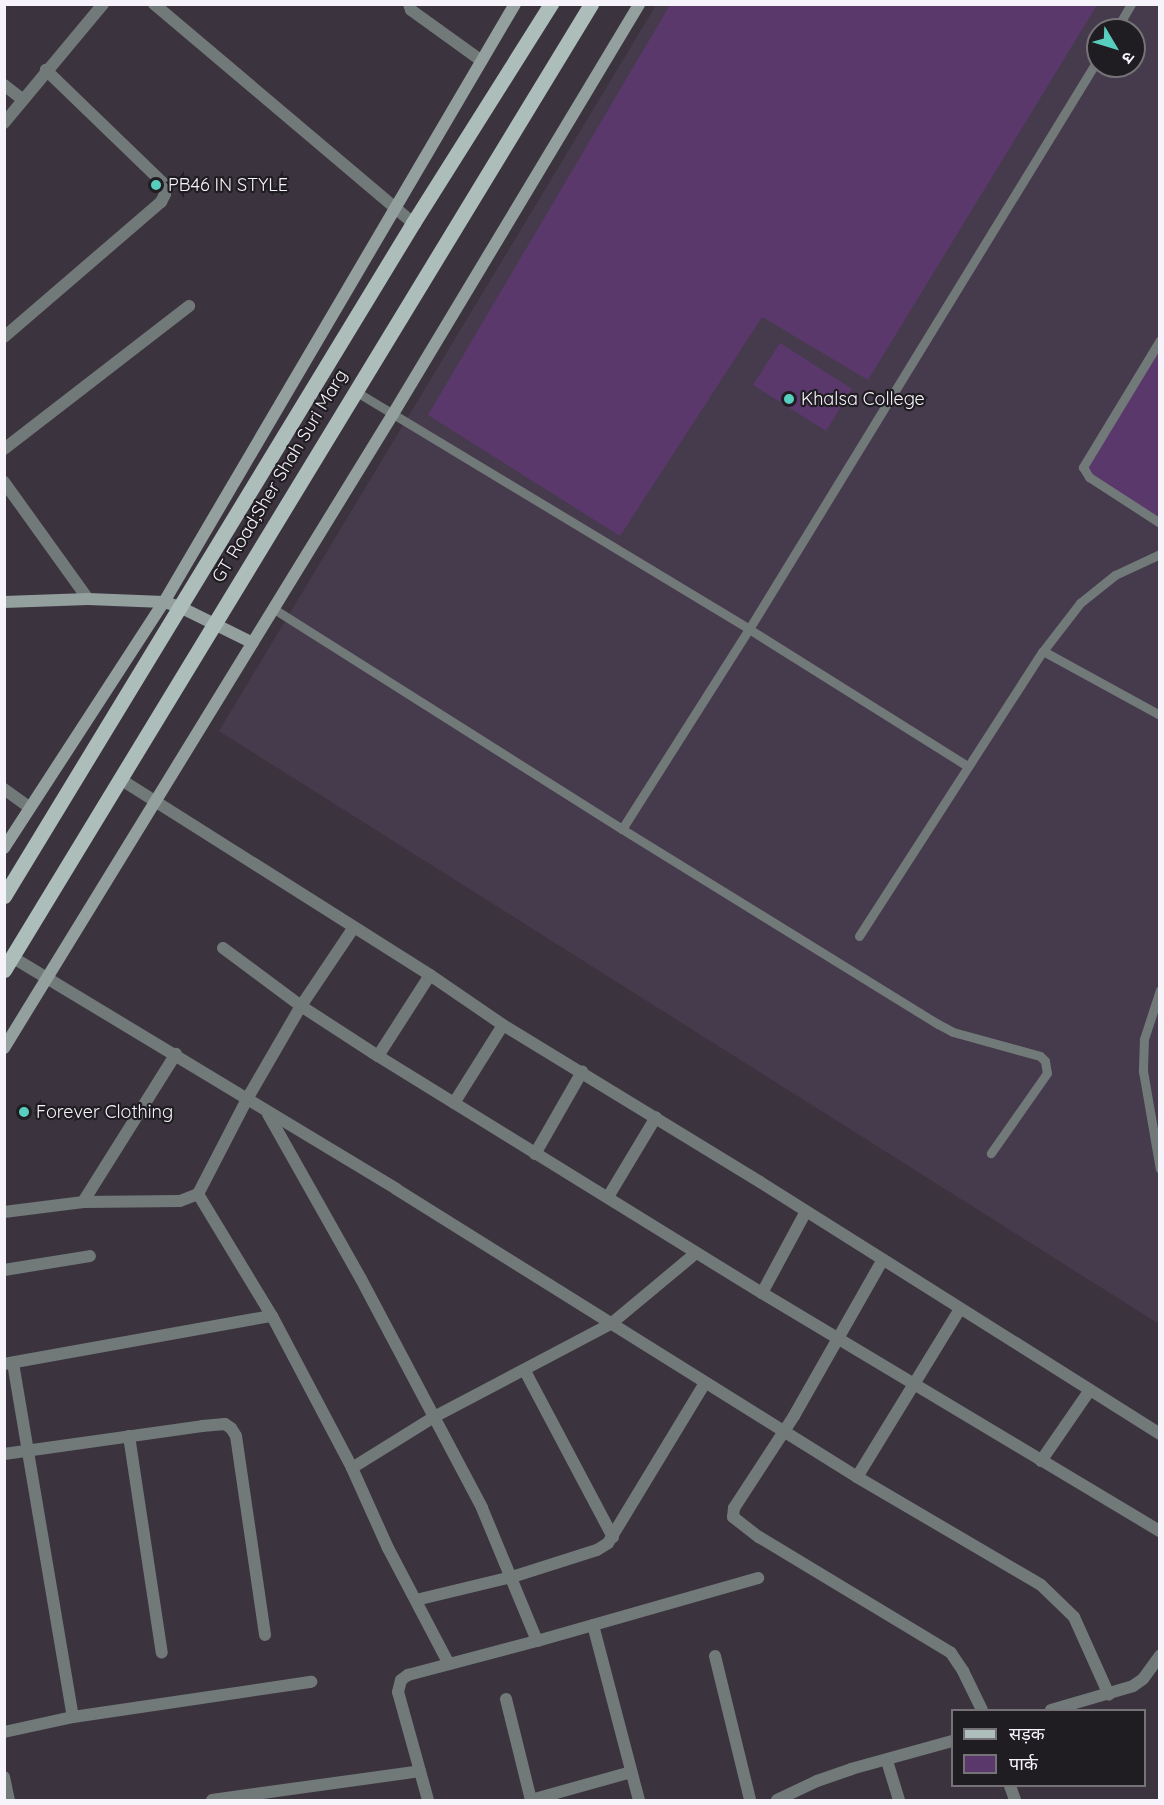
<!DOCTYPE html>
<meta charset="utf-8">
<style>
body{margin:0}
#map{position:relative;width:1164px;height:1805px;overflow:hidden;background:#3b343f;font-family:Quicksand,"Noto Sans Devanagari",sans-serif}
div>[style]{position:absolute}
.built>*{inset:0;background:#463b4c}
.green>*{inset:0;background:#5a386c}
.lane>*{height:9px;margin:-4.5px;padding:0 4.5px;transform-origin:4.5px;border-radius:4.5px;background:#727a79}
.street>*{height:12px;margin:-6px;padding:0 6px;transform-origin:6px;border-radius:6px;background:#727a79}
.secondary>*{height:12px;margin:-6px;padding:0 6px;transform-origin:6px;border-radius:6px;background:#93a09e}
.primary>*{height:15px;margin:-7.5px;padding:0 7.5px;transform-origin:7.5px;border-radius:7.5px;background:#adbdba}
.dots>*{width:16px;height:16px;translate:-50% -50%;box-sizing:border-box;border:3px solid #201d22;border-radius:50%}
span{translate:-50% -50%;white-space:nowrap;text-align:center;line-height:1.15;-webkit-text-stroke:4.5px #201d22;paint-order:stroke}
.poi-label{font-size:18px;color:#f7f3fa}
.left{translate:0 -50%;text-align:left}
.street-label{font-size:18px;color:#f7f3fa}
.frame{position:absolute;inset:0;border:6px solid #f7f3fa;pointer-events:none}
.legend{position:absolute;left:951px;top:1709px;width:195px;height:78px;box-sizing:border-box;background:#201d22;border:2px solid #767378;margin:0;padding:8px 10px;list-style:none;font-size:18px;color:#f7f3fa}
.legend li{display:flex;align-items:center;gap:12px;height:30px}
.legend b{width:30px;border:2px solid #767378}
.north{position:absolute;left:1086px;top:18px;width:60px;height:60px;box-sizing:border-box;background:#201d22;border:2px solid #767378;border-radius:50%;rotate:128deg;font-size:16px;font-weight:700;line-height:24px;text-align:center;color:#f7f3fa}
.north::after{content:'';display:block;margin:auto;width:21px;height:27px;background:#58cebf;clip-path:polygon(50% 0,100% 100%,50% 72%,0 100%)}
</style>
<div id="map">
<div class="built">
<div style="clip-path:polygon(evenodd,656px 5px,1159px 5px,1159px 1324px,219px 731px,656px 5px,1098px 30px,1134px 30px,1134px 66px,1098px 66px,1098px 30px)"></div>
</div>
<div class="green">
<div style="clip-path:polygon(670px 5px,1097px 5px,868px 380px,762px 317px,620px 536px,428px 415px)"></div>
<div style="clip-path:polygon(780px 343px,852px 389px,826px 431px,753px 385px)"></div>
<div style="clip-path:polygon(1159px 351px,1159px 519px,1086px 471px)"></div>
</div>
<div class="lane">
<div style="left:1116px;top:30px;width:30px;rotate:-60deg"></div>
<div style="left:1160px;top:340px;width:149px;rotate:121.2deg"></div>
<div style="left:1083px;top:467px;width:12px;rotate:59deg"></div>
<div style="left:1089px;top:477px;width:85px;rotate:32.9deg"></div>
<div style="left:355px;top:391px;width:460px;rotate:31.1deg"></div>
<div style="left:749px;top:629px;width:257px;rotate:32.1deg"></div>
<div style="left:274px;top:609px;width:412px;rotate:32.3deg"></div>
<div style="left:622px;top:829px;width:371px;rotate:31.7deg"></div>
<div style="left:938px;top:1024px;width:17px;rotate:28deg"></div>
<div style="left:953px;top:1032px;width:90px;rotate:15.4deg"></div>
<div style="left:1040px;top:1056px;width:7px;rotate:45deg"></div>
<div style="left:1045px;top:1061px;width:12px;rotate:81deg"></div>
<div style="left:1047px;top:1073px;width:98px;rotate:125deg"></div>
<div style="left:1043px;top:651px;width:133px;rotate:28.7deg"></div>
<div style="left:622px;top:829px;width:237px;rotate:-57.6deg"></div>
<div style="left:749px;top:629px;width:668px;rotate:-58.52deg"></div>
<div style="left:859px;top:936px;width:339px;rotate:-57.2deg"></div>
<div style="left:1043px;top:651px;width:61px;rotate:-52.4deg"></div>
<div style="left:1080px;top:603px;width:45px;rotate:-38.7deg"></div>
<div style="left:1115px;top:575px;width:50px;rotate:-25deg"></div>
<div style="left:1160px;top:990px;width:52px;rotate:108.1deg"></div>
<div style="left:1144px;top:1039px;width:32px;rotate:92deg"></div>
<div style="left:1143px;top:1071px;width:99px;rotate:80.2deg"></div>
</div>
<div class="street">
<div style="left:154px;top:4px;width:339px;rotate:40.2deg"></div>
<div style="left:409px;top:4px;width:6px;rotate:72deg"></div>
<div style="left:411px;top:10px;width:87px;rotate:35.7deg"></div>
<div style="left:4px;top:85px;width:24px;rotate:38deg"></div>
<div style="left:4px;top:123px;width:155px;rotate:-50.2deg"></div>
<div style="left:4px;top:337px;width:207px;rotate:-40.7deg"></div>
<div style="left:161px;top:202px;width:9px;rotate:-63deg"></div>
<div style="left:165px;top:194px;width:11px;rotate:-100deg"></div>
<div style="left:163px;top:183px;width:163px;rotate:-136deg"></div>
<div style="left:4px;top:449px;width:234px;rotate:-37.7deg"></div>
<div style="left:4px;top:482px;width:144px;rotate:54.3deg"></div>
<div style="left:120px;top:779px;width:367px;rotate:32.3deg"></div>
<div style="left:430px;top:975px;width:88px;rotate:34.4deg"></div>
<div style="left:503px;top:1025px;width:301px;rotate:31.4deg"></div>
<div style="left:760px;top:1182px;width:473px;rotate:32.2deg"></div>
<div style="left:4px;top:789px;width:31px;rotate:36deg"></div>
<div style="left:223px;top:948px;width:97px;rotate:36.6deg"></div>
<div style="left:301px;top:1006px;width:92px;rotate:33deg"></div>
<div style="left:378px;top:1056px;width:451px;rotate:31.7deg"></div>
<div style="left:762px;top:1293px;width:464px;rotate:30.9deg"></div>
<div style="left:12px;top:957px;width:449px;rotate:31.1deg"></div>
<div style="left:396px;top:1189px;width:544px;rotate:31.99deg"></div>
<div style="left:857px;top:1477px;width:213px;rotate:30.4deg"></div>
<div style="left:1041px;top:1585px;width:46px;rotate:44.1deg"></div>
<div style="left:1074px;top:1617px;width:85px;rotate:65.8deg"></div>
<div style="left:378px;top:1056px;width:96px;rotate:-57.3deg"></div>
<div style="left:454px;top:1103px;width:92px;rotate:-57.9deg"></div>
<div style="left:268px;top:1114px;width:189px;rotate:60.6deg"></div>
<div style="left:361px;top:1279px;width:259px;rotate:62.1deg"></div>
<div style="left:482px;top:1508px;width:144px;rotate:67.5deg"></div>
<div style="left:535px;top:1154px;width:95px;rotate:-60.2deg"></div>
<div style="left:198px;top:1194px;width:143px;rotate:58.8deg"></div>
<div style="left:272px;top:1316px;width:172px;rotate:62.2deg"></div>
<div style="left:352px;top:1468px;width:88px;rotate:65.8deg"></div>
<div style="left:388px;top:1548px;width:131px;rotate:62.3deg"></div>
<div style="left:608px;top:1197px;width:93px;rotate:-59deg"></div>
<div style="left:83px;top:1202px;width:175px;rotate:-57.9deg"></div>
<div style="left:4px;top:1212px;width:80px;rotate:-7.2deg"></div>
<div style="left:83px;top:1202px;width:97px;rotate:-0.6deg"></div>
<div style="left:180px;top:1201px;width:19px;rotate:-21deg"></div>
<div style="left:198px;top:1194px;width:107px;rotate:-62.7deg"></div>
<div style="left:247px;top:1099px;width:108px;rotate:-59.9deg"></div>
<div style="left:301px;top:1006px;width:95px;rotate:-56.1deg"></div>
<div style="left:882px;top:1261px;width:178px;rotate:119.6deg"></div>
<div style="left:794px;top:1416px;width:110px;rotate:123.1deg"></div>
<div style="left:734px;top:1508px;width:9px;rotate:96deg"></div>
<div style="left:733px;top:1517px;width:33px;rotate:38deg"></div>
<div style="left:759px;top:1537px;width:224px;rotate:31.1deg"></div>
<div style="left:951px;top:1653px;width:22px;rotate:56deg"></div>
<div style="left:963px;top:1671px;width:43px;rotate:64deg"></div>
<div style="left:4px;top:1270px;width:87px;rotate:-9.2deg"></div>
<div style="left:762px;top:1293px;width:91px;rotate:-61.7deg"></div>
<div style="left:13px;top:1363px;width:359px;rotate:80.4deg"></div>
<div style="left:4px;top:1364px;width:272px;rotate:-10.2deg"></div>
<div style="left:525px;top:1371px;width:188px;rotate:62.1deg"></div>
<div style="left:129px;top:1436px;width:219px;rotate:81.4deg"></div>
<div style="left:4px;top:1454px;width:200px;rotate:-8deg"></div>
<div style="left:202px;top:1426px;width:23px;rotate:-5deg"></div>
<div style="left:225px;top:1424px;width:7px;rotate:34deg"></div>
<div style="left:231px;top:1428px;width:9px;rotate:58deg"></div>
<div style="left:236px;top:1436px;width:201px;rotate:81.7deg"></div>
<div style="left:1041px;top:1461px;width:86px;rotate:-55.4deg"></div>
<div style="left:352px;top:1468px;width:97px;rotate:-31.9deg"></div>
<div style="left:434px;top:1417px;width:201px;rotate:-27.8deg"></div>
<div style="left:612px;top:1323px;width:109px;rotate:-39.8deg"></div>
<div style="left:857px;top:1477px;width:197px;rotate:-58.5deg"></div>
<div style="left:416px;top:1600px;width:99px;rotate:-13.5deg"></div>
<div style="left:512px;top:1577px;width:89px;rotate:-17.6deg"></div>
<div style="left:597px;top:1550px;width:13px;rotate:-32deg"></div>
<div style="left:608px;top:1543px;width:187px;rotate:-58.8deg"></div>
<div style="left:593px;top:1625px;width:181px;rotate:75.3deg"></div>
<div style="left:715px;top:1656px;width:148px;rotate:76.3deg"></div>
<div style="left:506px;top:1699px;width:104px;rotate:76.1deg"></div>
<div style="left:1051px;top:1710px;width:85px;rotate:-16.3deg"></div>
<div style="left:1133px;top:1686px;width:12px;rotate:-35deg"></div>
<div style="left:1143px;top:1679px;width:29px;rotate:-54deg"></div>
<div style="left:4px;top:1732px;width:71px;rotate:-12.3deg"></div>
<div style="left:73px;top:1717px;width:241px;rotate:-8.4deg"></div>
<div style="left:887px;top:1761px;width:41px;rotate:72.9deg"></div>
<div style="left:4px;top:1777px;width:24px;rotate:78deg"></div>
<div style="left:1010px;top:1786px;width:15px;rotate:70deg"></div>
<div style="left:212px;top:1800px;width:210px;rotate:-7.9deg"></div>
<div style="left:428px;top:1800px;width:112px;rotate:-105.5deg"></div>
<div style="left:398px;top:1692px;width:12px;rotate:-76deg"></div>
<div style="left:401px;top:1680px;width:9px;rotate:-36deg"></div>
<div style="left:408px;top:1675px;width:133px;rotate:-14.8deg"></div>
<div style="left:537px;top:1641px;width:230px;rotate:-15.9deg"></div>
<div style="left:531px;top:1800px;width:104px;rotate:-15.6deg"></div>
<div style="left:777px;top:1800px;width:44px;rotate:-25.4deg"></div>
<div style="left:817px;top:1781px;width:36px;rotate:-19deg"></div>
<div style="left:851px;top:1769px;width:105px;rotate:-15.5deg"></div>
</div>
<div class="secondary">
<div style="left:4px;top:602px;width:84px;rotate:-2deg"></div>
<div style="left:88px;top:599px;width:76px;rotate:2.3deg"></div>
<div style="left:164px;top:602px;width:17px;rotate:17deg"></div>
<div style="left:180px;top:607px;width:81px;rotate:26.3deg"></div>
<div style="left:4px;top:848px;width:293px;rotate:-57deg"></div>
<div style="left:164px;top:602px;width:693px;rotate:-59.59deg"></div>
<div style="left:4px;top:1048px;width:744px;rotate:-58.47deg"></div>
<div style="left:393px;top:414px;width:478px;rotate:-59deg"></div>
</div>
<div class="primary">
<div style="left:4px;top:896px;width:788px;rotate:-58.71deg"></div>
<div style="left:413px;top:223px;width:259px;rotate:-57.8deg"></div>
<div style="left:4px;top:970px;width:1130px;rotate:-58.71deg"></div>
</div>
<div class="dots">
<div style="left:156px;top:185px;background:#58cebf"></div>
<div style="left:789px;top:399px;background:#58cebf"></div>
<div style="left:24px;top:1112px;background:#58cebf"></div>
</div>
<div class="poi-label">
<span class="left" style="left:168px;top:185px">PB46 IN STYLE</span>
<span class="left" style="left:801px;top:399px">Khalsa College</span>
<span class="left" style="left:36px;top:1112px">Forever Clothing</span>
</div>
<div class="street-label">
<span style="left:280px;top:476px;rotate:-59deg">GT Road;Sher Shah Suri Marg</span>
</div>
<div class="frame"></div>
<ul class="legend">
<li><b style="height:8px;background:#adbdba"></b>सड़क</li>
<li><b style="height:16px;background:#5a386c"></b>पार्क</li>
</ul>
<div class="north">उ</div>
</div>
